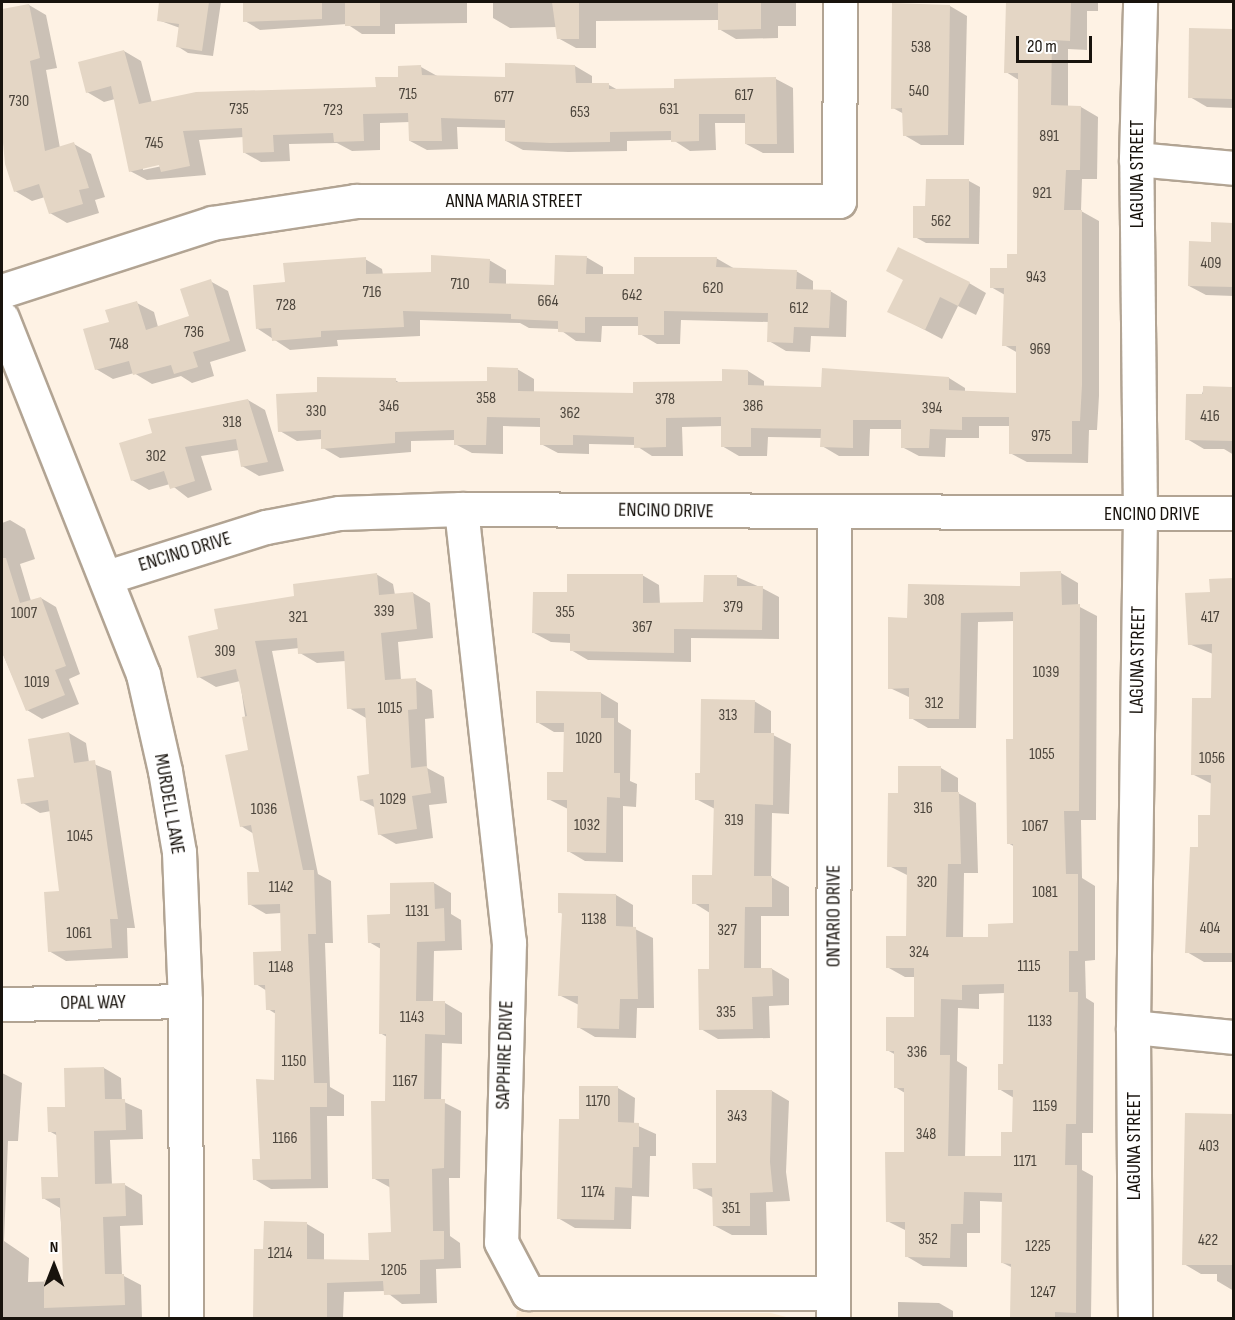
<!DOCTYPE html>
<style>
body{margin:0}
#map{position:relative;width:1235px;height:1320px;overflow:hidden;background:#fef2e4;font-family:"Sofia Sans Condensed",sans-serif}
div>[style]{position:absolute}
.built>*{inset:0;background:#fbe8d0}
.shadow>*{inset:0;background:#0003}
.building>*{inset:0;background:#e4d6c5}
.roads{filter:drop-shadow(2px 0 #b2a493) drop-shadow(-2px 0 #b2a493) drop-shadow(0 2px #b2a493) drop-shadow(0 -2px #b2a493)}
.minor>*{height:33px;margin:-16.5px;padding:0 16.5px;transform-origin:16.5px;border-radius:16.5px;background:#fff}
span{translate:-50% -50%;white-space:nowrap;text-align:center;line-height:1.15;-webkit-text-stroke:5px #fff;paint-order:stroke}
.number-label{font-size:16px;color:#4b443b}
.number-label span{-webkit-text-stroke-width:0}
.street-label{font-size:20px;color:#18130d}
.frame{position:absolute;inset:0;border:3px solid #18130d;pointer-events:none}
.north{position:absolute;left:24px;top:1236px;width:60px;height:60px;-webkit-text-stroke:4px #fff;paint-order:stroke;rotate:0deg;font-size:16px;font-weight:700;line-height:24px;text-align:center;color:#18130d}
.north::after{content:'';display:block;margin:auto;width:21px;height:27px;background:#18130d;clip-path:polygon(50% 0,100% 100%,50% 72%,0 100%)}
.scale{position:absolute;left:1016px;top:36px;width:76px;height:27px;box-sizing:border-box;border:3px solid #18130d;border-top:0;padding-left:8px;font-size:18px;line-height:21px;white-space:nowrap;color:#18130d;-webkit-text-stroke:4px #fff;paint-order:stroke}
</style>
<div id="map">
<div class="built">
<div style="clip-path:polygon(517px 1311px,771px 1313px,790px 1318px,516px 1318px)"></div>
</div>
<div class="shadow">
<div style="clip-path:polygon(161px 2px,221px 2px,213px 56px,188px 53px,177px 46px,180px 28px,158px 20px)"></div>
<div style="clip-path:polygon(244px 2px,467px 2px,467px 23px,395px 24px,395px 34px,362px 34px,347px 24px,260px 30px,245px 21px)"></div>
<div style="clip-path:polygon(493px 2px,796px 2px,796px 26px,778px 26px,778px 38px,736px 39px,719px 29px,719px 20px,596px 21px,596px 48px,576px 48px,558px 38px,558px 27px,510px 28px,493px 18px)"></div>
<div style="clip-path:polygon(1017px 2px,1098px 2px,1098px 11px,1087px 11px,1087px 50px,1068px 49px,1068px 107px,1081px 107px,1098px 117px,1097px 179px,1082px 179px,1081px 211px,1099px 221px,1099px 396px,1097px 430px,1089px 430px,1088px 463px,1027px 462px,1010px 453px,1010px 426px,979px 426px,979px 438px,946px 438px,945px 457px,919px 456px,902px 447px,903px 429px,870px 429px,869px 456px,839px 456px,822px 446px,822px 438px,768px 437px,767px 456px,739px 456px,722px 446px,723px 426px,682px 427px,683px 456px,652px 456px,635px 445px,589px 444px,589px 454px,558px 453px,541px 444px,541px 427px,503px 426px,503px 454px,472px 453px,455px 444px,455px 440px,411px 441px,411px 452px,340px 458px,323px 448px,322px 439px,297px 441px,280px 431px,319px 393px,395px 380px,402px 384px,489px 383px,517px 369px,534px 379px,534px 393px,634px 395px,723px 383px,748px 371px,764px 381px,764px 387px,823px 388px,823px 370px,949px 378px,965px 388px,965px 394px,1017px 395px,1018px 353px,1004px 345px,1005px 295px,991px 287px,1018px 256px,1019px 80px,1006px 72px)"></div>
<div style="clip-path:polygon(29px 5px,46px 15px,57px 68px,46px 70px,60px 148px,74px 144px,91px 154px,105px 197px,95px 200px,99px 213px,67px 223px,50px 213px,45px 197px,32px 201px,15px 191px,6px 164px,2px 128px,2px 11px)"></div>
<div style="clip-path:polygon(950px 6px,967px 16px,964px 145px,921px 145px,904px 135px,904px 114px,893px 108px)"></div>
<div style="clip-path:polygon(1191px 30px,1234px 31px,1234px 108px,1207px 107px,1190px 97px)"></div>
<div style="clip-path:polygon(evenodd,124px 51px,141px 61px,152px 103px,377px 89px,421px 67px,439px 77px,507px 79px,575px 66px,592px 76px,592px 85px,609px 85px,618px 90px,676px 89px,675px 80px,776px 79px,793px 88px,794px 153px,763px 153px,746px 144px,746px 123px,715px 123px,716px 150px,690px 151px,673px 140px,627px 141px,627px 151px,568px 152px,523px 150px,506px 141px,507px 128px,457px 127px,458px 149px,427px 150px,410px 141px,410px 122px,380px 123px,380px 150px,352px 151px,337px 143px,289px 144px,290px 161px,261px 162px,245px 153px,244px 137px,199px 140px,206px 175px,147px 180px,130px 171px,115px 99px,104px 102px,87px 92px,124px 51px,166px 162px,167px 165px,143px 170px,143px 167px,166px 162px)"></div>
<div style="clip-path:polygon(969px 181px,980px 187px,979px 244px,926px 243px,915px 237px,927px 208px)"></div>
<div style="clip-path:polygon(1212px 224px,1234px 224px,1234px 296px,1206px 295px,1189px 286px,1212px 243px)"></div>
<div style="clip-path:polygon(586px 257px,603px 267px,603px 276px,636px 276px,716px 258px,735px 269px,796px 271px,813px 281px,813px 291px,830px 291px,847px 301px,846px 337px,811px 336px,810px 352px,786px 351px,769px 341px,769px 322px,681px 320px,680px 344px,657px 344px,640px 334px,640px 326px,602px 326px,601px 342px,576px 341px,559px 329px,529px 328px,520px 323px,420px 320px,420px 336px,337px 340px,338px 346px,290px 350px,258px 329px,286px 284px,365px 259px,382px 269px,383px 275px,433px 273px,489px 260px,506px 270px,506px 285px,556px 287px)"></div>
<div style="clip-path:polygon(210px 281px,228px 291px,246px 351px,210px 362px,214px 376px,192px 383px,181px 376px,152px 384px,134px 373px,113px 379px,96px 369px,110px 323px,137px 303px,154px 312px,158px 327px,190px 317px)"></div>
<div style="clip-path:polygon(969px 283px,986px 293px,976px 315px,958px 306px,942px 339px,889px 311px)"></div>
<div style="clip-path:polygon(1204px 388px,1234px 388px,1234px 455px,1224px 449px,1204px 449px,1187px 439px)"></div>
<div style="clip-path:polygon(248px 400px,265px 410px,284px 471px,259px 476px,242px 466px,239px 450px,201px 456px,212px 490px,188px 498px,170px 484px,149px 490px,132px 480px)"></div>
<div style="clip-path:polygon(10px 520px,25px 529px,35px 559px,20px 564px,31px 601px,41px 598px,56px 607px,80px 674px,69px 679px,79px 704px,42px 719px,27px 710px,2px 652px,2px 523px)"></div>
<div style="clip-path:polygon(evenodd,1021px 573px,1061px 573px,1078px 583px,1078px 606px,1097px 616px,1096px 820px,1081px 820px,1082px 878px,1095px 886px,1095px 960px,1085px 961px,1086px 998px,1094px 1003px,1093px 1133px,1082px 1133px,1082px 1170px,1093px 1176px,1091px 1318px,1011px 1318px,1013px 1268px,1003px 1263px,1004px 1202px,980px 1201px,980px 1233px,967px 1233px,967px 1267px,923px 1266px,906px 1256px,907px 1231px,887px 1221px,905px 1154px,905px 1093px,895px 1087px,896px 1055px,887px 1050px,915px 1019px,916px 977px,905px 977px,887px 967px,907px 938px,909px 876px,889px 866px,900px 795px,941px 768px,958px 778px,958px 793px,976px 803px,978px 873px,964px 873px,963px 939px,990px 939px,1014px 925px,1015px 847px,1008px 843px,1015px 740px,1015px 621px,978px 622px,976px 728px,928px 728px,911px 718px,911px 698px,890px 688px,908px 619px,1021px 587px,1021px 573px,1005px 993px,1005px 1065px,999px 1089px,1014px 1098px,1014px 1134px,1002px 1158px,965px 1158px,967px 1067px,957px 1061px,958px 1008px,979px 1009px,979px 994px,1005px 993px)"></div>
<div style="clip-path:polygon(376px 574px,393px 584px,395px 595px,413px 593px,430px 603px,433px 638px,398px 642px,401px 680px,415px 680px,432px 690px,434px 718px,425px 719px,427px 768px,444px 777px,447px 803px,429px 805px,433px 838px,396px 844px,379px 834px,376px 808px,361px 800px,371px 775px,366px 718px,349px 708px,346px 661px,317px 663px,300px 653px,299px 648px,272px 651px,318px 874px,331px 881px,333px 943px,325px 943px,330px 1087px,344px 1095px,344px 1116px,327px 1116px,328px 1188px,271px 1189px,254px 1179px,262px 1160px,275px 1081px,276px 1014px,268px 1009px,267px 991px,256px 984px,283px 952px,281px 913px,266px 914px,249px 904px,261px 873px,254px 834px,241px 826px,250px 751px,240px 681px,216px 687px,199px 677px,220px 630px,295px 598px)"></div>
<div style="clip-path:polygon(642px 575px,659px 585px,660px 604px,705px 603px,737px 577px,762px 588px,779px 597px,779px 639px,691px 638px,691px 662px,588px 660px,571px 650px,571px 643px,551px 642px,534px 633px,568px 594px)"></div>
<div style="clip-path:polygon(1234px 579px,1234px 962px,1204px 962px,1187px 952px,1199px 848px,1211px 817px,1212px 784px,1192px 774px,1212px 700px,1213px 654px,1189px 644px,1211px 593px,1210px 580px)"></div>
<div style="clip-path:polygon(601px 693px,618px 703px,618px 722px,631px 730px,630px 781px,637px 784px,636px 807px,623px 806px,623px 862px,585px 861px,568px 851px,568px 809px,548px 799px,564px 774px,565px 732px,554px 732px,537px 722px)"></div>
<div style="clip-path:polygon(754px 701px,771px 711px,771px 734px,791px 744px,789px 814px,772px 813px,771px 877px,789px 887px,789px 916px,761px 916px,761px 969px,772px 969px,789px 979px,789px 1005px,769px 1006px,770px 1038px,718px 1039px,701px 1029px,710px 971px,710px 913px,694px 903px,714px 877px,715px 809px,696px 799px,701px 774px)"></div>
<div style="clip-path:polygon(69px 733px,86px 743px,89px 762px,111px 771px,135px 928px,127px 928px,128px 958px,66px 961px,49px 951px,61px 893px,51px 811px,40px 813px,23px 803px,36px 778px)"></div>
<div style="clip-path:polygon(434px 883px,451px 893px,451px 914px,461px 920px,462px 950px,434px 951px,433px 1003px,445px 1003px,462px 1013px,462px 1044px,442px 1043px,441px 1101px,461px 1111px,460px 1178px,449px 1178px,450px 1236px,460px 1243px,461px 1268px,436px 1269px,437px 1303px,402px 1304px,385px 1291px,344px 1292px,343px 1318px,254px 1318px,255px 1250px,265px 1250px,265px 1223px,307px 1224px,324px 1234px,324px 1261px,370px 1261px,392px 1234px,391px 1188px,373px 1178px,386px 1103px,387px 1037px,380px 1033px,381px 949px,369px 942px,392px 916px)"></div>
<div style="clip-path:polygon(560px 894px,616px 895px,633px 905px,633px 928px,653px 938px,654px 1008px,637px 1008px,636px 1038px,595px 1037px,578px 1027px,579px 1005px,559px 995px,563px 914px,559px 912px)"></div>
<div style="clip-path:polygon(104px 1068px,121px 1078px,122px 1101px,142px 1110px,143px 1139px,110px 1140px,112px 1185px,125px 1185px,142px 1195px,143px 1225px,120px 1226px,122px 1275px,141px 1285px,142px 1318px,2px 1318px,2px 1073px,22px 1083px,18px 1141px,8px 1141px,4px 1241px,29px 1258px,28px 1282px,65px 1281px,60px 1208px,43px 1198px,60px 1178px,58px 1136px,49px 1131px,67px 1108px,66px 1069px)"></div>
<div style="clip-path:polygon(618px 1088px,635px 1098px,634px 1124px,656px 1134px,656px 1156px,650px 1156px,649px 1197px,632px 1196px,631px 1229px,575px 1228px,558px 1218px,580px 1120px)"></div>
<div style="clip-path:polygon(718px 1091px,772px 1091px,789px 1101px,786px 1172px,790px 1201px,766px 1202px,767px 1235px,732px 1235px,715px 1226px,714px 1198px,695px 1188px,717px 1164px)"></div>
<div style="clip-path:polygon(1187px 1115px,1234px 1116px,1234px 1210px,1211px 1218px,1234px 1218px,1234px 1291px,1217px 1281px,1217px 1274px,1201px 1274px,1184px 1264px)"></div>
<div style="clip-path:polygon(898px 1302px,939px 1303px,953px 1311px,953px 1318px,898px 1318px)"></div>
</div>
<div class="building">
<div style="clip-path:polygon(159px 2px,209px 2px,202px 51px,176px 47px,179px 24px,157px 21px)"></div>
<div style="clip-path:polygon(243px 2px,322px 2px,322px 19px,243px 22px)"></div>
<div style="clip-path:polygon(345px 2px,380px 2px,380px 26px,345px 26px)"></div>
<div style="clip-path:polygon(552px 2px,579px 2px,579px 39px,557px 39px)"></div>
<div style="clip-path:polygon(718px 2px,761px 2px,761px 29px,718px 30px)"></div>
<div style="clip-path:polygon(1006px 2px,1071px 2px,1070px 41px,1052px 40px,1051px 105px,1081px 106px,1080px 170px,1066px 170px,1064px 210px,1082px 210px,1082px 385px,1080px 421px,1072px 421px,1072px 454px,1009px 454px,1009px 417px,962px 417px,962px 430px,930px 429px,929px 448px,901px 448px,901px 420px,853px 420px,853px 448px,820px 447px,821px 429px,751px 428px,751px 447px,721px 447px,721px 417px,666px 418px,666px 447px,634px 448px,634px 437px,573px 435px,573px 445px,540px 445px,540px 418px,487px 417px,486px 445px,454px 445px,454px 430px,395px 432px,395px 443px,321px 449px,321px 430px,278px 432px,276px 394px,317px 392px,317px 377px,396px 378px,396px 382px,487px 381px,487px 367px,518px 368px,518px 391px,633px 393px,633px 382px,722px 381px,722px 369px,748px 370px,748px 385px,821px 387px,822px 368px,949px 377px,949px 390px,1016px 393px,1016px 346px,1002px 346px,1004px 288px,990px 288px,990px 268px,1007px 268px,1007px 254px,1017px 254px,1018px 73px,1004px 73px)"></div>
<div style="clip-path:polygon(892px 3px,950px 5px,948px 135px,903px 136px,902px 108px,891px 109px)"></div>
<div style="clip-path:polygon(29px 4px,40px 58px,30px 61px,45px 151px,74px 142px,89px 188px,79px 190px,83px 204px,49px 214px,39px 184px,14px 192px,5px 164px,2px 131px,2px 9px)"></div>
<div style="clip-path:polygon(1189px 28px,1233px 29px,1233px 99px,1188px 98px)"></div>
<div style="clip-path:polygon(124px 50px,139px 104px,196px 92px,376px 87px,375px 77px,398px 77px,398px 66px,421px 65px,422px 75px,505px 77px,505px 63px,575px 65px,576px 83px,609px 83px,609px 89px,674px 88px,674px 79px,776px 77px,777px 144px,745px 144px,745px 114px,699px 114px,699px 141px,671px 142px,671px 131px,610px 132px,610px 142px,550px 143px,505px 141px,505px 120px,441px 118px,442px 141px,409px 141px,408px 113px,363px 114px,364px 141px,334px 142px,333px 133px,273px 135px,274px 152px,243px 153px,242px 128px,183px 131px,190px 166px,161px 172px,159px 165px,129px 172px,111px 86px,86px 93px,78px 62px)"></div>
<div style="clip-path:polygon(926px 179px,969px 179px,969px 238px,913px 238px,913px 206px,925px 206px)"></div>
<div style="clip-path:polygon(1211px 222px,1233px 223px,1233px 287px,1188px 286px,1189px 241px,1211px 242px)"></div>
<div style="clip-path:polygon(898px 247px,970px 282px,958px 306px,940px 297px,925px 330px,887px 312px,903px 280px,886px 271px)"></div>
<div style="clip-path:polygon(431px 255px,490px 259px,489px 283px,554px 285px,555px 255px,587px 256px,586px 274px,634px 274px,634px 257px,717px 257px,716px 267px,797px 270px,796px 289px,831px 290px,829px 328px,794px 327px,793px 343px,767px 342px,768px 313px,664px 311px,664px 335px,638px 335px,638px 317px,585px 317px,585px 333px,558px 332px,558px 321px,511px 319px,511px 314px,403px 311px,404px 327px,321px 331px,321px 337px,272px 341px,271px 328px,256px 329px,253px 285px,285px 282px,283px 263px,366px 257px,366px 274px,431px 272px)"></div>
<div style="clip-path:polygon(211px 279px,230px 341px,193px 352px,198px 367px,174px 374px,171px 365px,133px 375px,129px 361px,95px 370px,83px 329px,109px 322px,105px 310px,137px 301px,146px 330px,189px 316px,180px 289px)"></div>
<div style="clip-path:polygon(1203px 386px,1233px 387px,1233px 441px,1185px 440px,1186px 394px,1203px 394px)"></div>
<div style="clip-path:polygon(248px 399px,268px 462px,241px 467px,236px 439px,185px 447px,195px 481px,170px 489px,164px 471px,131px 481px,119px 443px,152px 433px,148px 419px)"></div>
<div style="clip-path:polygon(2px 558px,6px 558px,20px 603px,41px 597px,66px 666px,55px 670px,65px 695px,26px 711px,2px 652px)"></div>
<div style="clip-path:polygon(evenodd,1061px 571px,1062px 605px,1080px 604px,1079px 811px,1064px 811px,1066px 874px,1078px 874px,1078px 951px,1069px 951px,1069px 992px,1078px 992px,1076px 1124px,1066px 1124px,1065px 1165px,1077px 1165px,1076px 1313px,1055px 1312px,1055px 1318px,1010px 1318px,1011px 1264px,1001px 1263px,1002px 1193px,964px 1192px,963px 1224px,951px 1224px,950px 1258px,905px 1257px,905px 1222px,886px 1222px,885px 1152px,904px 1152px,904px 1088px,894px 1088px,894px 1051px,886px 1051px,886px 1017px,914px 1017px,914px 968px,886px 968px,886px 936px,906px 936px,907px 867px,887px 867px,888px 793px,898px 793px,898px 766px,941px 766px,941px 792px,959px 792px,961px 864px,948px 864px,946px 937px,988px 937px,988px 924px,1013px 923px,1013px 844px,1007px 844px,1006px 739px,1013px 739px,1013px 612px,961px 613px,959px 719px,909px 719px,909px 688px,888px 689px,888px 617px,907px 618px,908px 584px,1020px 586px,1020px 572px,1061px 571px,1004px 984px,1003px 1064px,998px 1064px,998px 1090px,1013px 1090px,1012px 1132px,1001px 1132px,1001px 1156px,948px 1156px,950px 1055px,940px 1055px,941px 999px,962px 1000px,962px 985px,1004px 984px)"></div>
<div style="clip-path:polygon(377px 573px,379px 595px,413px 592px,417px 629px,381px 633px,385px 680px,416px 678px,417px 709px,408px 710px,411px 768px,427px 766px,431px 793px,412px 796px,417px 829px,378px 835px,373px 799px,360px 801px,357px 776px,369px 774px,365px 708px,347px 709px,344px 651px,298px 654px,297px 638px,255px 641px,303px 870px,314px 870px,316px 934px,308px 934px,314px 1083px,327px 1083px,327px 1107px,310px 1107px,311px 1179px,253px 1180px,252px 1159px,260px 1159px,256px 1079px,274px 1080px,275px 1010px,266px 1010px,265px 985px,254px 985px,253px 952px,281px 951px,280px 904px,248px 905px,247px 872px,259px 872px,251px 825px,240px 827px,225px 755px,248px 750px,242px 717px,247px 716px,236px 669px,197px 678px,188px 636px,218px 629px,214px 609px,294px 596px,293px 584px)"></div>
<div style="clip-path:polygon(567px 574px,643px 574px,643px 603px,703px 602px,704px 575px,737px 575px,737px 586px,763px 586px,762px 630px,674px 629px,674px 653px,570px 651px,570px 634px,532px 633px,533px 592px,567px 592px)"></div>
<div style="clip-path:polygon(1233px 578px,1233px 953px,1185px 953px,1190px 847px,1198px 847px,1198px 815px,1210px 815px,1211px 775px,1191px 775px,1192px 698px,1211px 698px,1212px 644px,1188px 645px,1185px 593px,1210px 592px,1209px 579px)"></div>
<div style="clip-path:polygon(536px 691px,601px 692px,601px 718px,614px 718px,614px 773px,620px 773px,620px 798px,607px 797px,606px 853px,567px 852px,567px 800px,547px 800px,547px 772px,563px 772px,564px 723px,536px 723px)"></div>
<div style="clip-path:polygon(701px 699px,755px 700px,754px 733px,774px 733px,773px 805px,755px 804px,754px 876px,772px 876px,772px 907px,745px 907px,744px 968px,772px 968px,773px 996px,752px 997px,753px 1029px,699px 1030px,698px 969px,709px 969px,709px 904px,692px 904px,692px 875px,712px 875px,714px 800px,695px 800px,695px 773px,700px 773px)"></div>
<div style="clip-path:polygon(69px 732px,74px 763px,95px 760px,118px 919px,110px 919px,112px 948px,48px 952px,44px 892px,59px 891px,48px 800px,21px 804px,17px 779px,34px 777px,28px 739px)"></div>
<div style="clip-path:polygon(434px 882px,435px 909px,444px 908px,445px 941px,417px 942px,416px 1001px,445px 1001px,445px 1035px,425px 1034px,424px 1099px,445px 1099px,444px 1168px,432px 1169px,433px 1231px,444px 1231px,444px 1259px,420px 1260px,420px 1294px,384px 1295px,383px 1281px,327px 1283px,327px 1318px,253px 1318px,254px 1249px,263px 1249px,264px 1221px,307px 1222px,307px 1259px,369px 1260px,368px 1233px,391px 1232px,389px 1179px,372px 1179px,371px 1101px,385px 1101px,386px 1034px,379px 1034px,380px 943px,368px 943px,367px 915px,390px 914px,390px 883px)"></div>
<div style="clip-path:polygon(558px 893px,616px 894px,616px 926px,636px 927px,638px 999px,620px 999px,619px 1029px,577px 1028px,578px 996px,558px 996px,562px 913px,558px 913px)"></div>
<div style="clip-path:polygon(104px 1067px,105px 1099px,125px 1099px,126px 1130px,94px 1131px,95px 1184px,125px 1183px,126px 1216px,103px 1217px,105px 1274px,124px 1274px,125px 1305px,44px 1308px,44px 1280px,63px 1279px,60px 1198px,42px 1199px,41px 1177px,58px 1177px,56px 1132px,48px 1132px,47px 1107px,65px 1107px,64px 1068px)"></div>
<div style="clip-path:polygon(579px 1086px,618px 1086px,618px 1122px,639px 1123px,639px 1147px,633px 1147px,632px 1188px,615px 1187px,614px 1220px,557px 1219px,559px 1119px,579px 1119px)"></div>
<div style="clip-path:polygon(716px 1090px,772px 1090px,770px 1162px,773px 1192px,750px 1193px,750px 1226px,713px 1226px,712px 1188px,693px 1189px,692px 1163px,716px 1163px)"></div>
<div style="clip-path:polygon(1185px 1113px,1233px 1114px,1233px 1265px,1182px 1265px)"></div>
</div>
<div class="roads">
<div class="minor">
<div style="left:1136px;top:159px;width:98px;rotate:5.2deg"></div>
<div style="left:2px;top:291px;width:221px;rotate:-17.9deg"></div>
<div style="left:212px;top:223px;width:145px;rotate:-8.7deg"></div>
<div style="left:355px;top:201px;width:484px"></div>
<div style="left:839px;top:201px;width:199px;rotate:-89.7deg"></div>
<div style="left:2px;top:318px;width:383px;rotate:68.4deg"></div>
<div style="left:143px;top:674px;width:99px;rotate:77.2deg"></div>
<div style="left:165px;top:771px;width:82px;rotate:80.2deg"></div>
<div style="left:179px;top:852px;width:149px;rotate:87.7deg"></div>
<div style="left:185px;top:1001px;width:317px;rotate:89.8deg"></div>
<div style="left:461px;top:509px;width:436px;rotate:83.7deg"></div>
<div style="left:509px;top:942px;width:300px;rotate:91.5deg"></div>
<div style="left:501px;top:1242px;width:58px;rotate:62.1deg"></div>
<div style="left:528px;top:1293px;width:305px"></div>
<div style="left:107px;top:577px;width:167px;rotate:-17.5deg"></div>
<div style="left:266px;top:527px;width:74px;rotate:-10.9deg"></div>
<div style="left:339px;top:513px;width:122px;rotate:-1.9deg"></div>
<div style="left:461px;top:509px;width:773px;rotate:0.3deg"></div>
<div style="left:2px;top:1004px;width:183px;rotate:-0.9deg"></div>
<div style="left:1133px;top:1027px;width:101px;rotate:5.7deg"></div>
<div style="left:833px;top:1318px;width:805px;rotate:-89.93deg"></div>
<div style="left:1135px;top:1318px;width:291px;rotate:-90.4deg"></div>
<div style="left:1133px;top:1027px;width:513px;rotate:-89.22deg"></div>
<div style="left:1140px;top:514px;width:355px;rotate:-90.6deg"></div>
<div style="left:1136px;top:159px;width:157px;rotate:-88.5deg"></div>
</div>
</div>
<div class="number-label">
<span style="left:921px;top:48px">538</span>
<span style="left:919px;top:92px">540</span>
<span style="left:408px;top:95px">715</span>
<span style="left:744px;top:96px">617</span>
<span style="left:504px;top:98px">677</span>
<span style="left:19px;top:102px">730</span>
<span style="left:239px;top:110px">735</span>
<span style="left:669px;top:110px">631</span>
<span style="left:333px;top:111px">723</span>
<span style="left:580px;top:113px">653</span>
<span style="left:1049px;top:137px">891</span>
<span style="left:154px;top:144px">745</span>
<span style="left:1042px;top:194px">921</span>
<span style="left:941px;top:222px">562</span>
<span style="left:1211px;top:264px">409</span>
<span style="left:1036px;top:278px">943</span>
<span style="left:460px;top:285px">710</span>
<span style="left:713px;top:289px">620</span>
<span style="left:372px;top:293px">716</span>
<span style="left:632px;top:296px">642</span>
<span style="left:548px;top:302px">664</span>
<span style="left:286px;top:306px">728</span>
<span style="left:799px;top:309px">612</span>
<span style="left:194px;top:333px">736</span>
<span style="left:119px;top:345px">748</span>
<span style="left:1040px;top:350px">969</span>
<span style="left:486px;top:399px">358</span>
<span style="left:665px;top:400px">378</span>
<span style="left:389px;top:407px">346</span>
<span style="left:753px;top:407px">386</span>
<span style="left:932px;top:409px">394</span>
<span style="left:316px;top:412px">330</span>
<span style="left:570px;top:414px">362</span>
<span style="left:1210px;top:417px">416</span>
<span style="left:232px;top:423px">318</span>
<span style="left:1041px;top:437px">975</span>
<span style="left:156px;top:457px">302</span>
<span style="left:934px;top:601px">308</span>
<span style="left:733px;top:608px">379</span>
<span style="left:384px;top:612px">339</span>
<span style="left:565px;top:613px">355</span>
<span style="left:24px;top:614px">1007</span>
<span style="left:298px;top:618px">321</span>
<span style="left:1210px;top:618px">417</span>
<span style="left:642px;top:628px">367</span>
<span style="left:225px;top:652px">309</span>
<span style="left:1046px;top:673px">1039</span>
<span style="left:37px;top:683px">1019</span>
<span style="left:934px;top:704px">312</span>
<span style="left:390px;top:709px">1015</span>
<span style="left:728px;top:716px">313</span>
<span style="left:589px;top:739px">1020</span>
<span style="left:1042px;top:755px">1055</span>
<span style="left:1212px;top:759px">1056</span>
<span style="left:393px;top:800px">1029</span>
<span style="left:923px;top:809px">316</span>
<span style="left:264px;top:810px">1036</span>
<span style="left:734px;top:821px">319</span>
<span style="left:587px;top:826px">1032</span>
<span style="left:1035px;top:827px">1067</span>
<span style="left:80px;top:837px">1045</span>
<span style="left:927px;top:883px">320</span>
<span style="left:281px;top:888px">1142</span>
<span style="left:1045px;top:893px">1081</span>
<span style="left:417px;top:912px">1131</span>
<span style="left:594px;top:920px">1138</span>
<span style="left:1210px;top:929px">404</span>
<span style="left:727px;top:931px">327</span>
<span style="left:79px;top:934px">1061</span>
<span style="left:919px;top:953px">324</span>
<span style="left:1029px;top:967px">1115</span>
<span style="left:281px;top:968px">1148</span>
<span style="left:726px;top:1013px">335</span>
<span style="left:412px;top:1018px">1143</span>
<span style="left:1040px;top:1022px">1133</span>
<span style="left:917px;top:1053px">336</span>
<span style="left:294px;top:1062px">1150</span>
<span style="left:405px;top:1082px">1167</span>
<span style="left:598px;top:1102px">1170</span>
<span style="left:1045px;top:1107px">1159</span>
<span style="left:737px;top:1117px">343</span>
<span style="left:926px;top:1135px">348</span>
<span style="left:285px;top:1139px">1166</span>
<span style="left:1209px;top:1147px">403</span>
<span style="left:1025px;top:1162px">1171</span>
<span style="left:593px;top:1193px">1174</span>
<span style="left:731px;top:1209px">351</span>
<span style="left:928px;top:1240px">352</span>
<span style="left:1208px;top:1241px">422</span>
<span style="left:1038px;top:1247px">1225</span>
<span style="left:280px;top:1254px">1214</span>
<span style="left:394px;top:1271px">1205</span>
<span style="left:1043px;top:1293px">1247</span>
</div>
<div class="street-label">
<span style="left:1137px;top:174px;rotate:-90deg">LAGUNA STREET</span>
<span style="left:514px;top:201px">ANNA MARIA STREET</span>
<span style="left:666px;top:511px;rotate:1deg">ENCINO DRIVE</span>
<span style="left:1152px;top:514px">ENCINO DRIVE</span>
<span style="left:185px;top:552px;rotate:-17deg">ENCINO DRIVE</span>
<span style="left:1138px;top:660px;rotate:-89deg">LAGUNA STREET</span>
<span style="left:169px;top:804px;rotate:80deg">MURDELL LANE</span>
<span style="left:834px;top:916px;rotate:-90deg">ONTARIO DRIVE</span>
<span style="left:93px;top:1003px;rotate:-1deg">OPAL WAY</span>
<span style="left:505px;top:1055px;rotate:-88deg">SAPPHIRE DRIVE</span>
<span style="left:1134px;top:1146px;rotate:-90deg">LAGUNA STREET</span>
</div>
<div class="frame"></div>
<div class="north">N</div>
<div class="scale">20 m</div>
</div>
